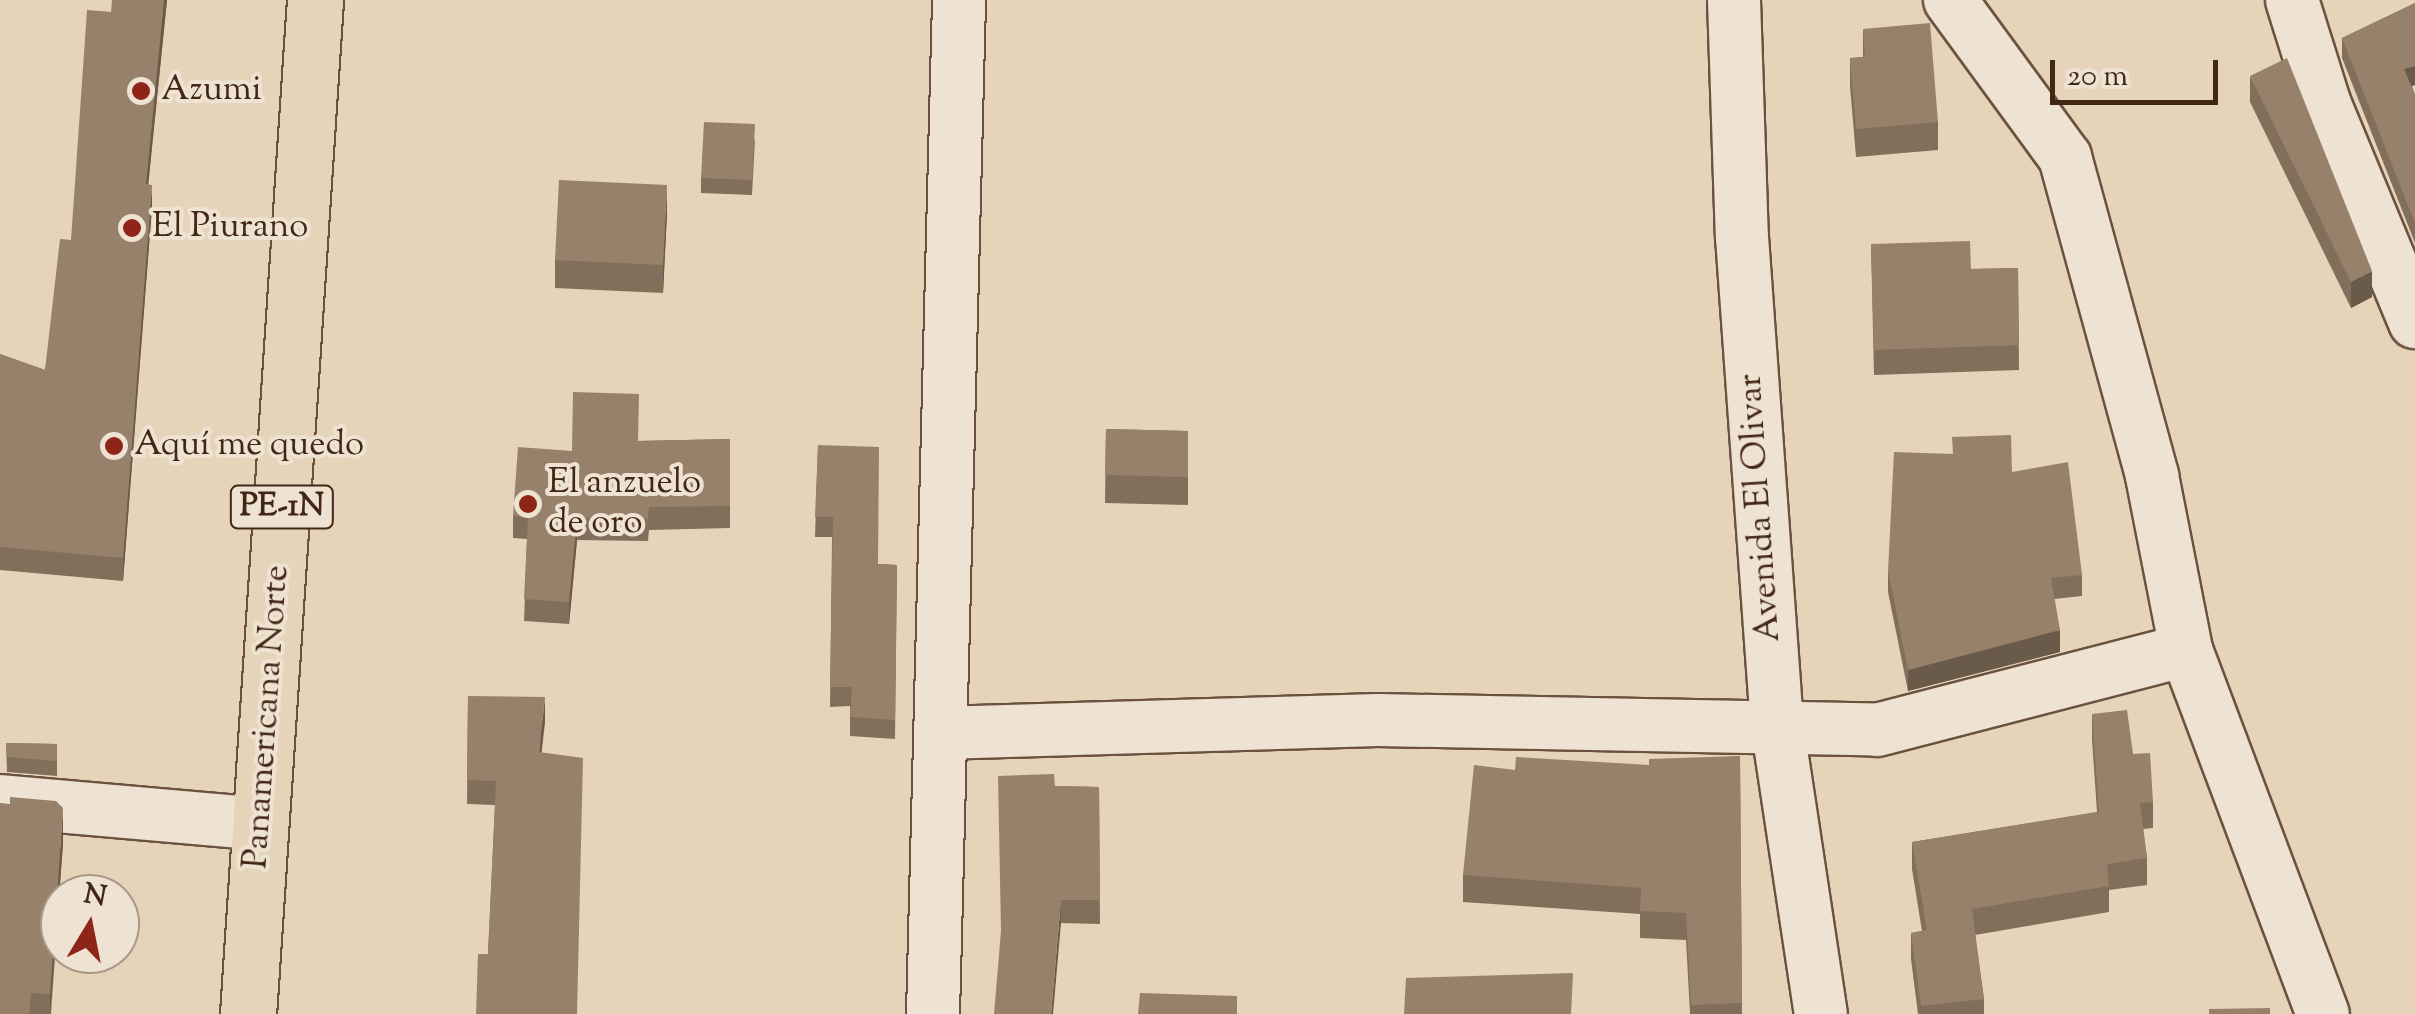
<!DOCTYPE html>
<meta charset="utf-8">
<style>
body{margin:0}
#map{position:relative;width:2415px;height:1014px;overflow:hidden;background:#e5d4b9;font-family:"Sorts Mill Goudy",serif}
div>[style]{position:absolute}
.roads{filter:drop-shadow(2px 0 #6c523e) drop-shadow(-2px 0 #6c523e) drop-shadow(0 2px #6c523e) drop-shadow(0 -2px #6c523e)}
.minor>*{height:52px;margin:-26px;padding:0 26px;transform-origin:26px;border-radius:26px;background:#eee3d2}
.trunk>*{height:55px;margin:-27.5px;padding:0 27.5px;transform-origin:27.5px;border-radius:27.5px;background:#e5d4b9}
.wall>*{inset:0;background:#826f5b}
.shaded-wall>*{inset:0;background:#6a5a4a}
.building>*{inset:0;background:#97816a}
.dots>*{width:28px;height:28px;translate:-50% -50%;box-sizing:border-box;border:5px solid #eee3d2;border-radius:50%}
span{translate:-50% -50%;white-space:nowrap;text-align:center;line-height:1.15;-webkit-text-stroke:8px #eee3d2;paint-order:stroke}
.shield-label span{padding:2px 8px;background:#eee3d2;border:2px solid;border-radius:8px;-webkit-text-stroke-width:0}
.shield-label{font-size:32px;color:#432715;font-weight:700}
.poi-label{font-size:35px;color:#432715}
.left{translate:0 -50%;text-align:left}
.street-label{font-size:35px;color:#432715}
.north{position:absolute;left:40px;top:874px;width:100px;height:100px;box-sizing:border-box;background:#eee3d2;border:2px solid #aa9886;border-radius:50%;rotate:10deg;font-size:28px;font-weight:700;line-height:40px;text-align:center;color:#432715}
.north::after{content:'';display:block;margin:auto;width:35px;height:45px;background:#8f2418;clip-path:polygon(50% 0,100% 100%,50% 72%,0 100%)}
.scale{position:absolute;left:2050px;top:60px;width:168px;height:45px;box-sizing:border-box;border:5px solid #432715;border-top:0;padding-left:12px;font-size:30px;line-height:35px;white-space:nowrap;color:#432715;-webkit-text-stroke:8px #eee3d2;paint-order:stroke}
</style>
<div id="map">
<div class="roads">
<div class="minor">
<div style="left:1734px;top:0;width:237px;rotate:88.1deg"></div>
<div style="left:1742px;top:237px;width:488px;rotate:85.9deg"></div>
<div style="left:1777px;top:724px;width:293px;rotate:81.4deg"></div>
<div style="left:1950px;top:0;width:195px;rotate:53.8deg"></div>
<div style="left:2065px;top:157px;width:331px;rotate:74.7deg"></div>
<div style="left:2152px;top:476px;width:177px;rotate:78.9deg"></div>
<div style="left:2186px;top:650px;width:389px;rotate:69.4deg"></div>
<div style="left:2292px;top:0;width:110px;rotate:72.6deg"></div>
<div style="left:2325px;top:105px;width:235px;rotate:67.5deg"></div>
<div style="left:940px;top:733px;width:438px;rotate:-1.7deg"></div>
<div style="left:1378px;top:720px;width:499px;rotate:1.1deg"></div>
<div style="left:1877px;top:730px;width:319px;rotate:-14.5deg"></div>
<div style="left:0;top:801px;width:262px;rotate:5deg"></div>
<div style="left:933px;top:1014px;width:1014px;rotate:-88.53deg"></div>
</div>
<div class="trunk">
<div style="left:248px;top:1014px;width:1016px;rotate:-86.22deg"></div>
</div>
</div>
<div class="wall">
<div style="clip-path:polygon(167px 0,148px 184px,152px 207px,123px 581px,0 570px,0 354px,45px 370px,71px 240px,111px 12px)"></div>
<div style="clip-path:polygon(2415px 3px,2415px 85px,2412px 86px,2415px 95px,2415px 243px,2342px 58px,2342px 38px)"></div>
<div style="clip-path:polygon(1863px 29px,1938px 122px,1938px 150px,1856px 157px,1850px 86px,1850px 58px,1863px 57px)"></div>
<div style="clip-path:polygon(2250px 76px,2372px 297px,2351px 308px,2250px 102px)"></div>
<div style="clip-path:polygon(755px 139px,752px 195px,701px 193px,701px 178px)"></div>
<div style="clip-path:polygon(667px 213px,663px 293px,555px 288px,555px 260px)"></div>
<div style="clip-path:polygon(1871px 244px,1971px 269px,2018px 268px,2019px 370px,1874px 375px)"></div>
<div style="clip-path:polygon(1106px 429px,1188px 431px,1188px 505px,1105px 503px)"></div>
<div style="clip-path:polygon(730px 439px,730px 528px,649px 530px,648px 541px,577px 540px,569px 624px,524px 621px,527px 539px,513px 538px,513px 516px,572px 451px,638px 441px)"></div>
<div style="clip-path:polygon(818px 445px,878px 564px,897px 565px,895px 739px,850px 736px,850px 706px,830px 707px,832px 537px,815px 537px)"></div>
<div style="clip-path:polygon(2012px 472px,2082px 575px,2082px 596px,2054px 599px,2060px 652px,1908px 691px,1888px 592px,1888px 571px)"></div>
<div style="clip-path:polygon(468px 696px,545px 722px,488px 954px,495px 805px,467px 804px)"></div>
<div style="clip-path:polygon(2092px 714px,2133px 754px,2153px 802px,2153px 828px,2143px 829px,2147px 858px,2147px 885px,2109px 890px,2109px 912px,1975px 935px,1984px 999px,1984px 1014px,1918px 1014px,1911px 959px,1911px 933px,1922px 931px,1912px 869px,1912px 842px,2097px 812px,2092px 740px)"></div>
<div style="clip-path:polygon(6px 743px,57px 744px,57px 776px,7px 772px)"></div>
<div style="clip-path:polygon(1740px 756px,1742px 1014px,1690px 1014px,1686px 940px,1640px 938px,1640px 914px,1463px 902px,1463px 875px,1515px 770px,1649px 765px)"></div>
<div style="clip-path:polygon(1055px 786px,1099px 787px,1100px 924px,1061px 923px)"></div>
<div style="clip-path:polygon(63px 843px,51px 1014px,0 1014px)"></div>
</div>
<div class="shaded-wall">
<div style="clip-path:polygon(164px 0,167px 0,146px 207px,146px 184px)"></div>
<div style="clip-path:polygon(2415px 66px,2415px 85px,2404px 88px,2404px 69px)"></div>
<div style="clip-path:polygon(152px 185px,152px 207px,123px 581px,123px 558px)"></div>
<div style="clip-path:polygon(667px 185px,667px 213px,663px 293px,663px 265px)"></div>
<div style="clip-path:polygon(2372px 271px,2372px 297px,2351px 308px,2351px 282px)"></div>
<div style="clip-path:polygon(577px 518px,577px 540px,569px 624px,569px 602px)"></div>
<div style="clip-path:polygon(2060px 630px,2060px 652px,1908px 691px,1908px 670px)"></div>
<div style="clip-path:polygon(545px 697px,545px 722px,539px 776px,539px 752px)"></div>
<div style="clip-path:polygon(63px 808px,63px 843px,50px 1014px,50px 994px)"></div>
<div style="clip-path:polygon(1061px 900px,1061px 923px,1053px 1014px,1051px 1014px)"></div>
</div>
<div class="building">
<div style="clip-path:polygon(112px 0,164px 0,146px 184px,152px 185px,123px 558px,0 547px,0 354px,45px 370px,60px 239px,71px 240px,87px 10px,111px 12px)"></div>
<div style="clip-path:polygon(2415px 3px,2415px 66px,2404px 69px,2415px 95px,2415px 223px,2342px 38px)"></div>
<div style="clip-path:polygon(1930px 23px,1938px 122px,1856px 129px,1850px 58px,1865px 57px,1863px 29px)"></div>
<div style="clip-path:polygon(2287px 58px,2372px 271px,2351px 282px,2250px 76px)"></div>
<div style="clip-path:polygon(704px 122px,755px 124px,752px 180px,701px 178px)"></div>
<div style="clip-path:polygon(559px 180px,667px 185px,663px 265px,555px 260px)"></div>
<div style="clip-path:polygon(1970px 241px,1971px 269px,2018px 268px,2019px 345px,1874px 350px,1871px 244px)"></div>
<div style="clip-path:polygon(573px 392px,639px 394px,638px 441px,730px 439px,730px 506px,649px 507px,648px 519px,577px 518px,569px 602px,524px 599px,528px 517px,513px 516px,518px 447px,572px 451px)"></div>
<div style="clip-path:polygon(1106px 429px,1188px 431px,1188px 477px,1105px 475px)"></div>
<div style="clip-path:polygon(2011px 435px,2012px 472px,2068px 462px,2082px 575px,2051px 578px,2060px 630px,1908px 670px,1888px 571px,1894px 452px,1953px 454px,1952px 437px)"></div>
<div style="clip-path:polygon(818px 445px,879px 447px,878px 564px,897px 565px,895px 720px,850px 717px,852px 687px,830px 687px,833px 517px,815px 517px)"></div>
<div style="clip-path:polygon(468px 696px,545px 697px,539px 752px,583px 758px,577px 1014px,476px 1014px,478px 954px,488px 954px,496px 781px,467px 780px)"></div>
<div style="clip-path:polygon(2127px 710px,2133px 754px,2150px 753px,2153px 802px,2140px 803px,2147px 858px,2107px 864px,2109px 886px,1972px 909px,1984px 999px,1921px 1006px,1911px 933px,1927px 930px,1912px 842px,2099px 812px,2092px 714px)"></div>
<div style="clip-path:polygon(6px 743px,57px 744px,57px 761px,7px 757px)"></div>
<div style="clip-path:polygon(1740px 756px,1742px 1003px,1691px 1005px,1686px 913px,1640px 911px,1641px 888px,1463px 875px,1474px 765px,1515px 770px,1516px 757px,1649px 765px,1649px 759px)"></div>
<div style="clip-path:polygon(1054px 774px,1055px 786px,1099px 787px,1100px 900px,1061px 900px,1051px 1014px,994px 1014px,1001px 931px,998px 776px)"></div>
<div style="clip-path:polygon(10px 797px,56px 801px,63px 808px,50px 994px,31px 993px,29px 1014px,0 1014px,0 803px,10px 804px)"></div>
<div style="clip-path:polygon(1573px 973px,1571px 1014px,1404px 1014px,1406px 978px)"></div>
<div style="clip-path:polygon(1140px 993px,1237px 996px,1237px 1014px,1138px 1014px)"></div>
<div style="clip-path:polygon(2270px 1008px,2270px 1014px,2209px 1014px,2209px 1009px)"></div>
</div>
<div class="dots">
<div style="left:141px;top:91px;background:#8f2418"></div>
<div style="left:132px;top:228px;background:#8f2418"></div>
<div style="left:114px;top:446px;background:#8f2418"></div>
<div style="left:528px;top:504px;background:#8f2418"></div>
</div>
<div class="shield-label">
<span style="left:282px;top:507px">PE-1N</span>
</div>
<div class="poi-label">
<span class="left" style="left:161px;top:91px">Azumi</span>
<span class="left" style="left:152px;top:228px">El Piurano</span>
<span class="left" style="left:134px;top:446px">Aquí me quedo</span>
<span class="left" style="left:548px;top:504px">El anzuelo<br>de oro</span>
</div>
<div class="street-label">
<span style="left:1761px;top:508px;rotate:-94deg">Avenida El Olivar</span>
<span style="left:268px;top:717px;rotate:-86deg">Panamericana Norte</span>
</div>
<div class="north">N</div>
<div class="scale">20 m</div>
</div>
